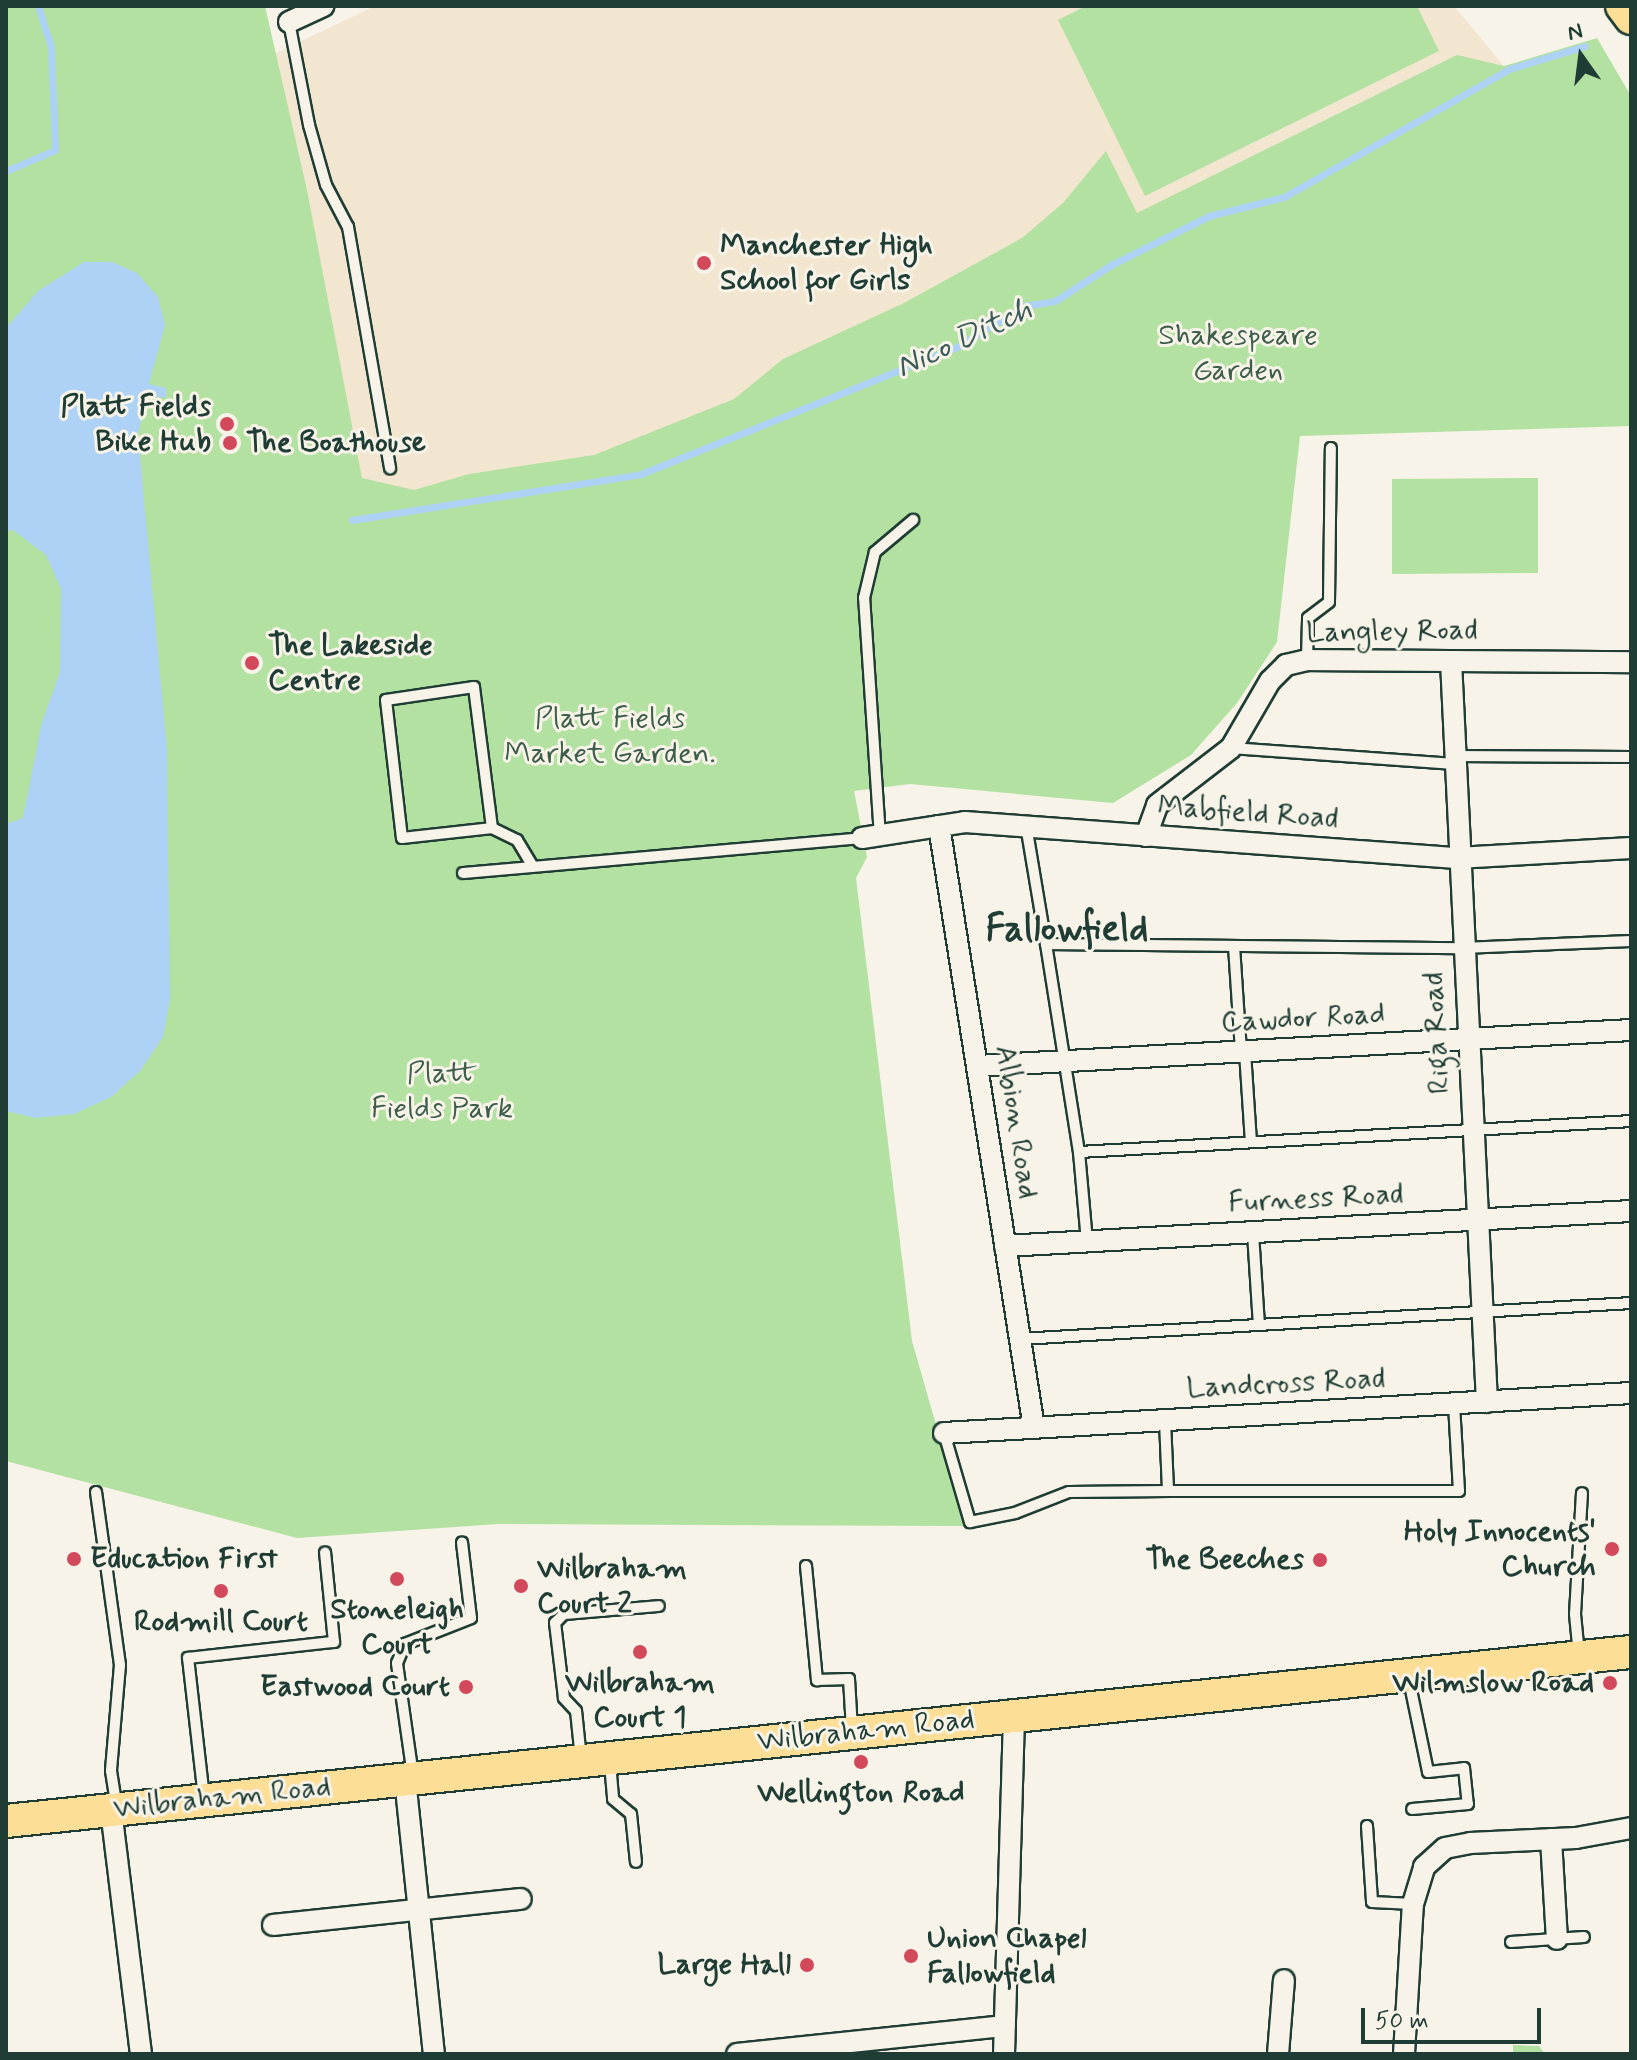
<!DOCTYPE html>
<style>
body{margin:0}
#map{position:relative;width:1637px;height:2060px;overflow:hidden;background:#f7f3e8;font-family:Mynerve,sans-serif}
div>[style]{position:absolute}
.built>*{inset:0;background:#f2e6d0}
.green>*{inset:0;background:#b3e1a1}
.water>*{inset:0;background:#add2f6}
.stream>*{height:7px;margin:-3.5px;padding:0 3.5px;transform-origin:3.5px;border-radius:3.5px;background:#add2f6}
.roads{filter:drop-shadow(2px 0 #1f3d34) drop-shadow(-2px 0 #1f3d34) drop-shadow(0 2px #1f3d34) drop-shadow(0 -2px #1f3d34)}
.service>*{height:10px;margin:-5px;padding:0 5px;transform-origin:5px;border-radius:5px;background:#f7f3e8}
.minor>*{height:20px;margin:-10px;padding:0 10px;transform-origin:10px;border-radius:10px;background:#f7f3e8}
.trunk>*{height:32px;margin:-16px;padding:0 16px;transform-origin:16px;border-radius:16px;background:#fcde96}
.dots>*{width:22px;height:22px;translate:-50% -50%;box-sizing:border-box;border:4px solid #f7f3e8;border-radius:50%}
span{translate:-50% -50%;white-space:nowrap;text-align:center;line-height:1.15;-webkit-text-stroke:6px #f7f3e8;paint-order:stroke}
.poi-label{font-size:30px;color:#1f3d34;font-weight:700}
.left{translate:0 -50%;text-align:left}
.right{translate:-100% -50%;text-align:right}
.park-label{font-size:30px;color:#3d5e4a}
.street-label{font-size:30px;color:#1f3d34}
.water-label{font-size:32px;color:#3b5b5b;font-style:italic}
.district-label{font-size:38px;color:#1f3d34;font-weight:700}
.frame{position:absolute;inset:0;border:8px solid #1f3d34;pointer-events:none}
.north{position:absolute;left:1541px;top:16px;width:80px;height:80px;-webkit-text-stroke:6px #f7f3e8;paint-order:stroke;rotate:346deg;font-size:22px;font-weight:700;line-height:32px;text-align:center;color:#1f3d34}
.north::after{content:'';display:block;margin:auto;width:28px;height:36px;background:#1f3d34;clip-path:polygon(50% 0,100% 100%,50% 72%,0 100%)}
.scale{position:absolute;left:1361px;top:2008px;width:180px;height:36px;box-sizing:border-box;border:4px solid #1f3d34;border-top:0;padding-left:10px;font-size:24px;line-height:28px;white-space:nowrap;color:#1f3d34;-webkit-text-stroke:6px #f7f3e8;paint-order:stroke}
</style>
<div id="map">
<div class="built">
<div style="clip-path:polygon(375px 6px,1454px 6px,1504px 66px,793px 410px,348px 518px,272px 55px)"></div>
</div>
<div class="green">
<div style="clip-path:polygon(6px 6px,265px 6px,307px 190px,362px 478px,414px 490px,469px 474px,594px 455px,734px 399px,783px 359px,904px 303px,1022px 238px,1063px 203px,1106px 151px,1137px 213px,1457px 55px,1504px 66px,1597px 38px,1631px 96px,1631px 426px,1300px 436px,1277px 642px,1237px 703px,1191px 755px,1113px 803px,910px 784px,854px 791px,867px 857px,856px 878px,912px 1341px,965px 1526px,498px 1524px,297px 1538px,6px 1461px)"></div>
<div style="clip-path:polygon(1086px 6px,1417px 6px,1439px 51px,1145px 196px,1058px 20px)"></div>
<div style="clip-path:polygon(1538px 478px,1538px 573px,1392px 574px,1392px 479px)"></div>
<div style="clip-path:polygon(1513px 2045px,1539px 2046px,1545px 2054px,1513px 2054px)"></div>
</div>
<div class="water">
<div style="clip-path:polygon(84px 262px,112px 262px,137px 273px,158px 297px,165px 325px,149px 384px,166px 388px,166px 398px,147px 395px,138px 434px,167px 750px,170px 1000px,163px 1037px,140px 1071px,111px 1097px,74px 1114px,36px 1118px,6px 1111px,6px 824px,23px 818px,42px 722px,60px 672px,61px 589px,46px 555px,13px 530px,6px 531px,6px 328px,38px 291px)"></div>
</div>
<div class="stream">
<div style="left:6px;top:171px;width:53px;rotate:-23.2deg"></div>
<div style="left:55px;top:150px;width:103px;rotate:-92.2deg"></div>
<div style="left:51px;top:47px;width:43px;rotate:-107.6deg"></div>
<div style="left:352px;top:520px;width:293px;rotate:-9deg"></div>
<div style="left:641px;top:474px;width:341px;rotate:-21.9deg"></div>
<div style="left:957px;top:347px;width:79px;rotate:-31.5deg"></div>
<div style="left:1024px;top:306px;width:31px;rotate:-9deg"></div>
<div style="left:1055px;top:301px;width:67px;rotate:-32.7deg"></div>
<div style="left:1111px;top:265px;width:110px;rotate:-26.6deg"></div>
<div style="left:1209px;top:216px;width:77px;rotate:-14.2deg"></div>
<div style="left:1284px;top:197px;width:259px;rotate:-29.6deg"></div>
<div style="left:1509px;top:69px;width:79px;rotate:-16.8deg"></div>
</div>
<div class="roads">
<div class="service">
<div style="left:289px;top:22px;width:105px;rotate:79deg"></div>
<div style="left:309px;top:125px;width:62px;rotate:74.2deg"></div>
<div style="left:326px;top:185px;width:47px;rotate:62.4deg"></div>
<div style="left:348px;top:227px;width:245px;rotate:80.1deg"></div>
<div style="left:1307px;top:660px;width:42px;rotate:-88.6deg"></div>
<div style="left:1308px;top:618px;width:26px;rotate:-37deg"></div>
<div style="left:1329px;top:602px;width:154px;rotate:-89.3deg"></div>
<div style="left:1231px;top:748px;width:224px;rotate:4.1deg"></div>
<div style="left:1453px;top:756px;width:178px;rotate:0.3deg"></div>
<div style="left:1026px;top:825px;width:121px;rotate:80.5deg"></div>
<div style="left:1046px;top:944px;width:416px;rotate:0.6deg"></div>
<div style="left:1462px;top:948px;width:169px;rotate:-2.4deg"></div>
<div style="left:492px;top:828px;width:142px;rotate:-97.3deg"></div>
<div style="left:474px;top:687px;width:89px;rotate:171.6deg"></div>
<div style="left:386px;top:700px;width:139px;rotate:83.4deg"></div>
<div style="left:402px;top:838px;width:91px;rotate:-6.3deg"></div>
<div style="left:492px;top:828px;width:28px;rotate:26deg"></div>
<div style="left:517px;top:840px;width:31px;rotate:59deg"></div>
<div style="left:880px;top:837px;width:240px;rotate:-93.8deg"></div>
<div style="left:864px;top:598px;width:47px;rotate:-76.6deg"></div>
<div style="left:875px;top:552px;width:50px;rotate:-40.1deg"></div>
<div style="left:463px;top:873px;width:401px;rotate:-5deg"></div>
<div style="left:1046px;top:944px;width:211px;rotate:81deg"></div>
<div style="left:1079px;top:1152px;width:553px;rotate:-3.21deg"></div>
<div style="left:1234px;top:946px;width:106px;rotate:86.2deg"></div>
<div style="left:1245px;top:1052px;width:90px;rotate:86.2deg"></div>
<div style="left:1079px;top:1152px;width:90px;rotate:84.9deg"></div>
<div style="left:1253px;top:1233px;width:92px;rotate:86.3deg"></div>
<div style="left:1020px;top:1339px;width:612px;rotate:-3.37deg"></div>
<div style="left:1165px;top:1421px;width:70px;rotate:87.5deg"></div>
<div style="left:1168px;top:1491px;width:291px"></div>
<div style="left:1459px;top:1491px;width:87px;rotate:-93.3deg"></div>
<div style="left:944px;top:1433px;width:93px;rotate:73.7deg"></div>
<div style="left:970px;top:1522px;width:46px;rotate:-11.3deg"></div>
<div style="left:1015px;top:1513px;width:58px;rotate:-21.3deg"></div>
<div style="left:1069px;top:1492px;width:99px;rotate:-0.6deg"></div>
<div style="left:96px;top:1492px;width:175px;rotate:82.1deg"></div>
<div style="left:120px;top:1665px;width:106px;rotate:94.9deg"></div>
<div style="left:111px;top:1771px;width:36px;rotate:81deg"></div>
<div style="left:806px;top:1566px;width:115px;rotate:84.5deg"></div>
<div style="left:817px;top:1680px;width:32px;rotate:-2deg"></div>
<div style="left:849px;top:1679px;width:51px;rotate:86.6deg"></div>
<div style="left:1579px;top:1655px;width:41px;rotate:-95.6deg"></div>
<div style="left:1575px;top:1614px;width:121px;rotate:-86.7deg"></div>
<div style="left:1409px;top:1680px;width:94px;rotate:78.3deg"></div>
<div style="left:1428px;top:1772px;width:36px;rotate:-6deg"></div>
<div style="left:1464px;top:1768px;width:36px;rotate:84deg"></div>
<div style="left:1468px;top:1804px;width:56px;rotate:174.9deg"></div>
<div style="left:581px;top:1759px;width:48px;rotate:-95.9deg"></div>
<div style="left:576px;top:1711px;width:18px;rotate:-133deg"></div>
<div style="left:564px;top:1698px;width:76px;rotate:-96.8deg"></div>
<div style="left:555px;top:1623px;width:13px;rotate:-45deg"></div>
<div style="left:564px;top:1614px;width:95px;rotate:-4.8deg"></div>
<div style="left:610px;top:1763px;width:36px;rotate:85deg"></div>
<div style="left:613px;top:1799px;width:23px;rotate:40deg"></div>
<div style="left:631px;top:1814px;width:48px;rotate:84.1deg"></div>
<div style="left:413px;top:1776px;width:114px;rotate:-98.1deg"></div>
<div style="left:397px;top:1663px;width:21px;rotate:-67deg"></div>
<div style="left:405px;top:1644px;width:71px;rotate:-21.5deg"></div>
<div style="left:471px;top:1618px;width:76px;rotate:-96.8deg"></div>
<div style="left:204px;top:1798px;width:141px;rotate:-96.5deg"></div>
<div style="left:188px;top:1658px;width:147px;rotate:-6.3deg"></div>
<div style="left:334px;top:1642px;width:90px;rotate:-95.7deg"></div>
<div style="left:1367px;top:1826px;width:76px;rotate:86.2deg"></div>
<div style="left:1372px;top:1902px;width:41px;rotate:2.8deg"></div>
<div style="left:1511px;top:1942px;width:73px;rotate:-3.9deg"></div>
</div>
<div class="minor">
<div style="left:289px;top:22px;width:38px;rotate:-25deg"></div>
<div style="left:1451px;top:661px;width:742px;rotate:87.22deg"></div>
<div style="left:939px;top:826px;width:609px;rotate:81.03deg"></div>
<div style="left:1146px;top:836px;width:33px;rotate:-70deg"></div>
<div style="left:1157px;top:805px;width:93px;rotate:-37.6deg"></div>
<div style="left:1231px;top:748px;width:78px;rotate:-59.8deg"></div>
<div style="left:1270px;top:681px;width:23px;rotate:-45deg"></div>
<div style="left:1286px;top:665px;width:22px;rotate:-13deg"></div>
<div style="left:1307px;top:660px;width:324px;rotate:0.4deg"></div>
<div style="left:862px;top:838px;width:104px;rotate:-8.8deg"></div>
<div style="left:965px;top:822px;width:493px;rotate:4.2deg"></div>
<div style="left:1457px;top:858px;width:174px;rotate:-3.3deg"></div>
<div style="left:977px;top:1066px;width:655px;rotate:-3.15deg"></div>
<div style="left:1005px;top:1246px;width:627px;rotate:-3.2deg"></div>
<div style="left:944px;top:1433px;width:688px;rotate:-3.33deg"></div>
<div style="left:405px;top:1779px;width:277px;rotate:84deg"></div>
<div style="left:111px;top:1810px;width:246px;rotate:83deg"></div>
<div style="left:1551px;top:1839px;width:100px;rotate:86.6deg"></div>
<div style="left:273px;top:1925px;width:249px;rotate:-6deg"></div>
<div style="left:737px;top:2054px;width:269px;rotate:-6deg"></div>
<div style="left:1004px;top:2054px;width:339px;rotate:-88.3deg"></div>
<div style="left:1278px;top:2054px;width:74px;rotate:-85.4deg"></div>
<div style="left:1404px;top:2054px;width:150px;rotate:-86.6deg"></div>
<div style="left:1413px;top:1904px;width:39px;rotate:-73deg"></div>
<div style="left:1424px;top:1867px;width:28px;rotate:-42deg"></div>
<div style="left:1445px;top:1848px;width:25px;rotate:-11deg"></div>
<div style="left:1470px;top:1843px;width:106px;rotate:-2.7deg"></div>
<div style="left:1576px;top:1838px;width:56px;rotate:-10.3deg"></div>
</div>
<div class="trunk">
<div style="left:1622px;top:6px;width:15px;rotate:53deg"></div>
<div style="left:6px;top:1821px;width:1634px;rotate:-5.94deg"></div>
</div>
</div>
<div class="dots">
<div style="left:704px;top:263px;background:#d1495b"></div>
<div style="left:227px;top:424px;background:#d1495b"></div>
<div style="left:230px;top:443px;background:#d1495b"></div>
<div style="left:252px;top:663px;background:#d1495b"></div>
<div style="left:1612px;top:1549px;background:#d1495b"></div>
<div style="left:74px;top:1559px;background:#d1495b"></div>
<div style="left:1320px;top:1560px;background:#d1495b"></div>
<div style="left:397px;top:1579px;background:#d1495b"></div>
<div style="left:521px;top:1586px;background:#d1495b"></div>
<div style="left:221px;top:1591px;background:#d1495b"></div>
<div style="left:640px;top:1652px;background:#d1495b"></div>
<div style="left:1610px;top:1683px;background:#d1495b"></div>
<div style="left:466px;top:1687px;background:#d1495b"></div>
<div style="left:861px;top:1762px;background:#d1495b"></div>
<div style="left:911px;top:1956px;background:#d1495b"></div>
<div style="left:807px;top:1965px;background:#d1495b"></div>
</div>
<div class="poi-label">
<span class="left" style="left:720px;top:263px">Manchester High<br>School for Girls</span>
<span class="right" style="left:211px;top:424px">Platt Fields<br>Bike Hub</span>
<span class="left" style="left:246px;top:443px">The Boathouse</span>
<span class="left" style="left:268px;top:663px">The Lakeside<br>Centre</span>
<span class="right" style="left:1596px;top:1549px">Holy Innocents'<br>Church</span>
<span class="left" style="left:90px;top:1559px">Education First</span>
<span class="right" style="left:1304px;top:1560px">The Beeches</span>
<span class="left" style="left:537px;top:1586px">Wilbraham<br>Court 2</span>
<span style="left:397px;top:1627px">Stoneleigh<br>Court</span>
<span style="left:221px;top:1622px">Rodmill Court</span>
<span style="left:640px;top:1700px">Wilbraham<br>Court 1</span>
<span class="right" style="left:1594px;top:1683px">Wilmslow Road</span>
<span class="right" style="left:450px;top:1687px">Eastwood Court</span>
<span style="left:861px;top:1793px">Wellington Road</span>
<span class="left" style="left:927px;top:1956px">Union Chapel<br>Fallowfield</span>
<span class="right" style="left:791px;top:1965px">Large Hall</span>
</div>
<div class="park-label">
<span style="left:1238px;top:353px">Shakespeare<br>Garden</span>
<span style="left:610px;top:736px">Platt Fields<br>Market Garden.</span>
<span style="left:442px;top:1091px">Platt<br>Fields Park</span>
</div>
<div class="street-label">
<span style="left:1392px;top:632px;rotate:-1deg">Langley Road</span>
<span style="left:1248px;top:813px;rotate:4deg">Mabfield Road</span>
<span style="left:1303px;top:1019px;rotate:-3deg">Cawdor Road</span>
<span style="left:1437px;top:1033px;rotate:-93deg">Riga Road</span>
<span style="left:1016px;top:1122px;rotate:81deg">Albion Road</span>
<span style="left:1316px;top:1199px;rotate:-3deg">Furness Road</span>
<span style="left:1286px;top:1384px;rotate:-3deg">Landcross Road</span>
<span style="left:866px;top:1731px;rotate:-6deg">Wilbraham Road</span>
<span style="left:222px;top:1798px;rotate:-6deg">Wilbraham Road</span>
</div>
<div class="water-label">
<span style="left:964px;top:339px;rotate:-25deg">Nico Ditch</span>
</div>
<div class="district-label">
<span style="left:1067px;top:930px">Fallowfield</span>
</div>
<div class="frame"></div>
<div class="north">N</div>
<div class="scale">50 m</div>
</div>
